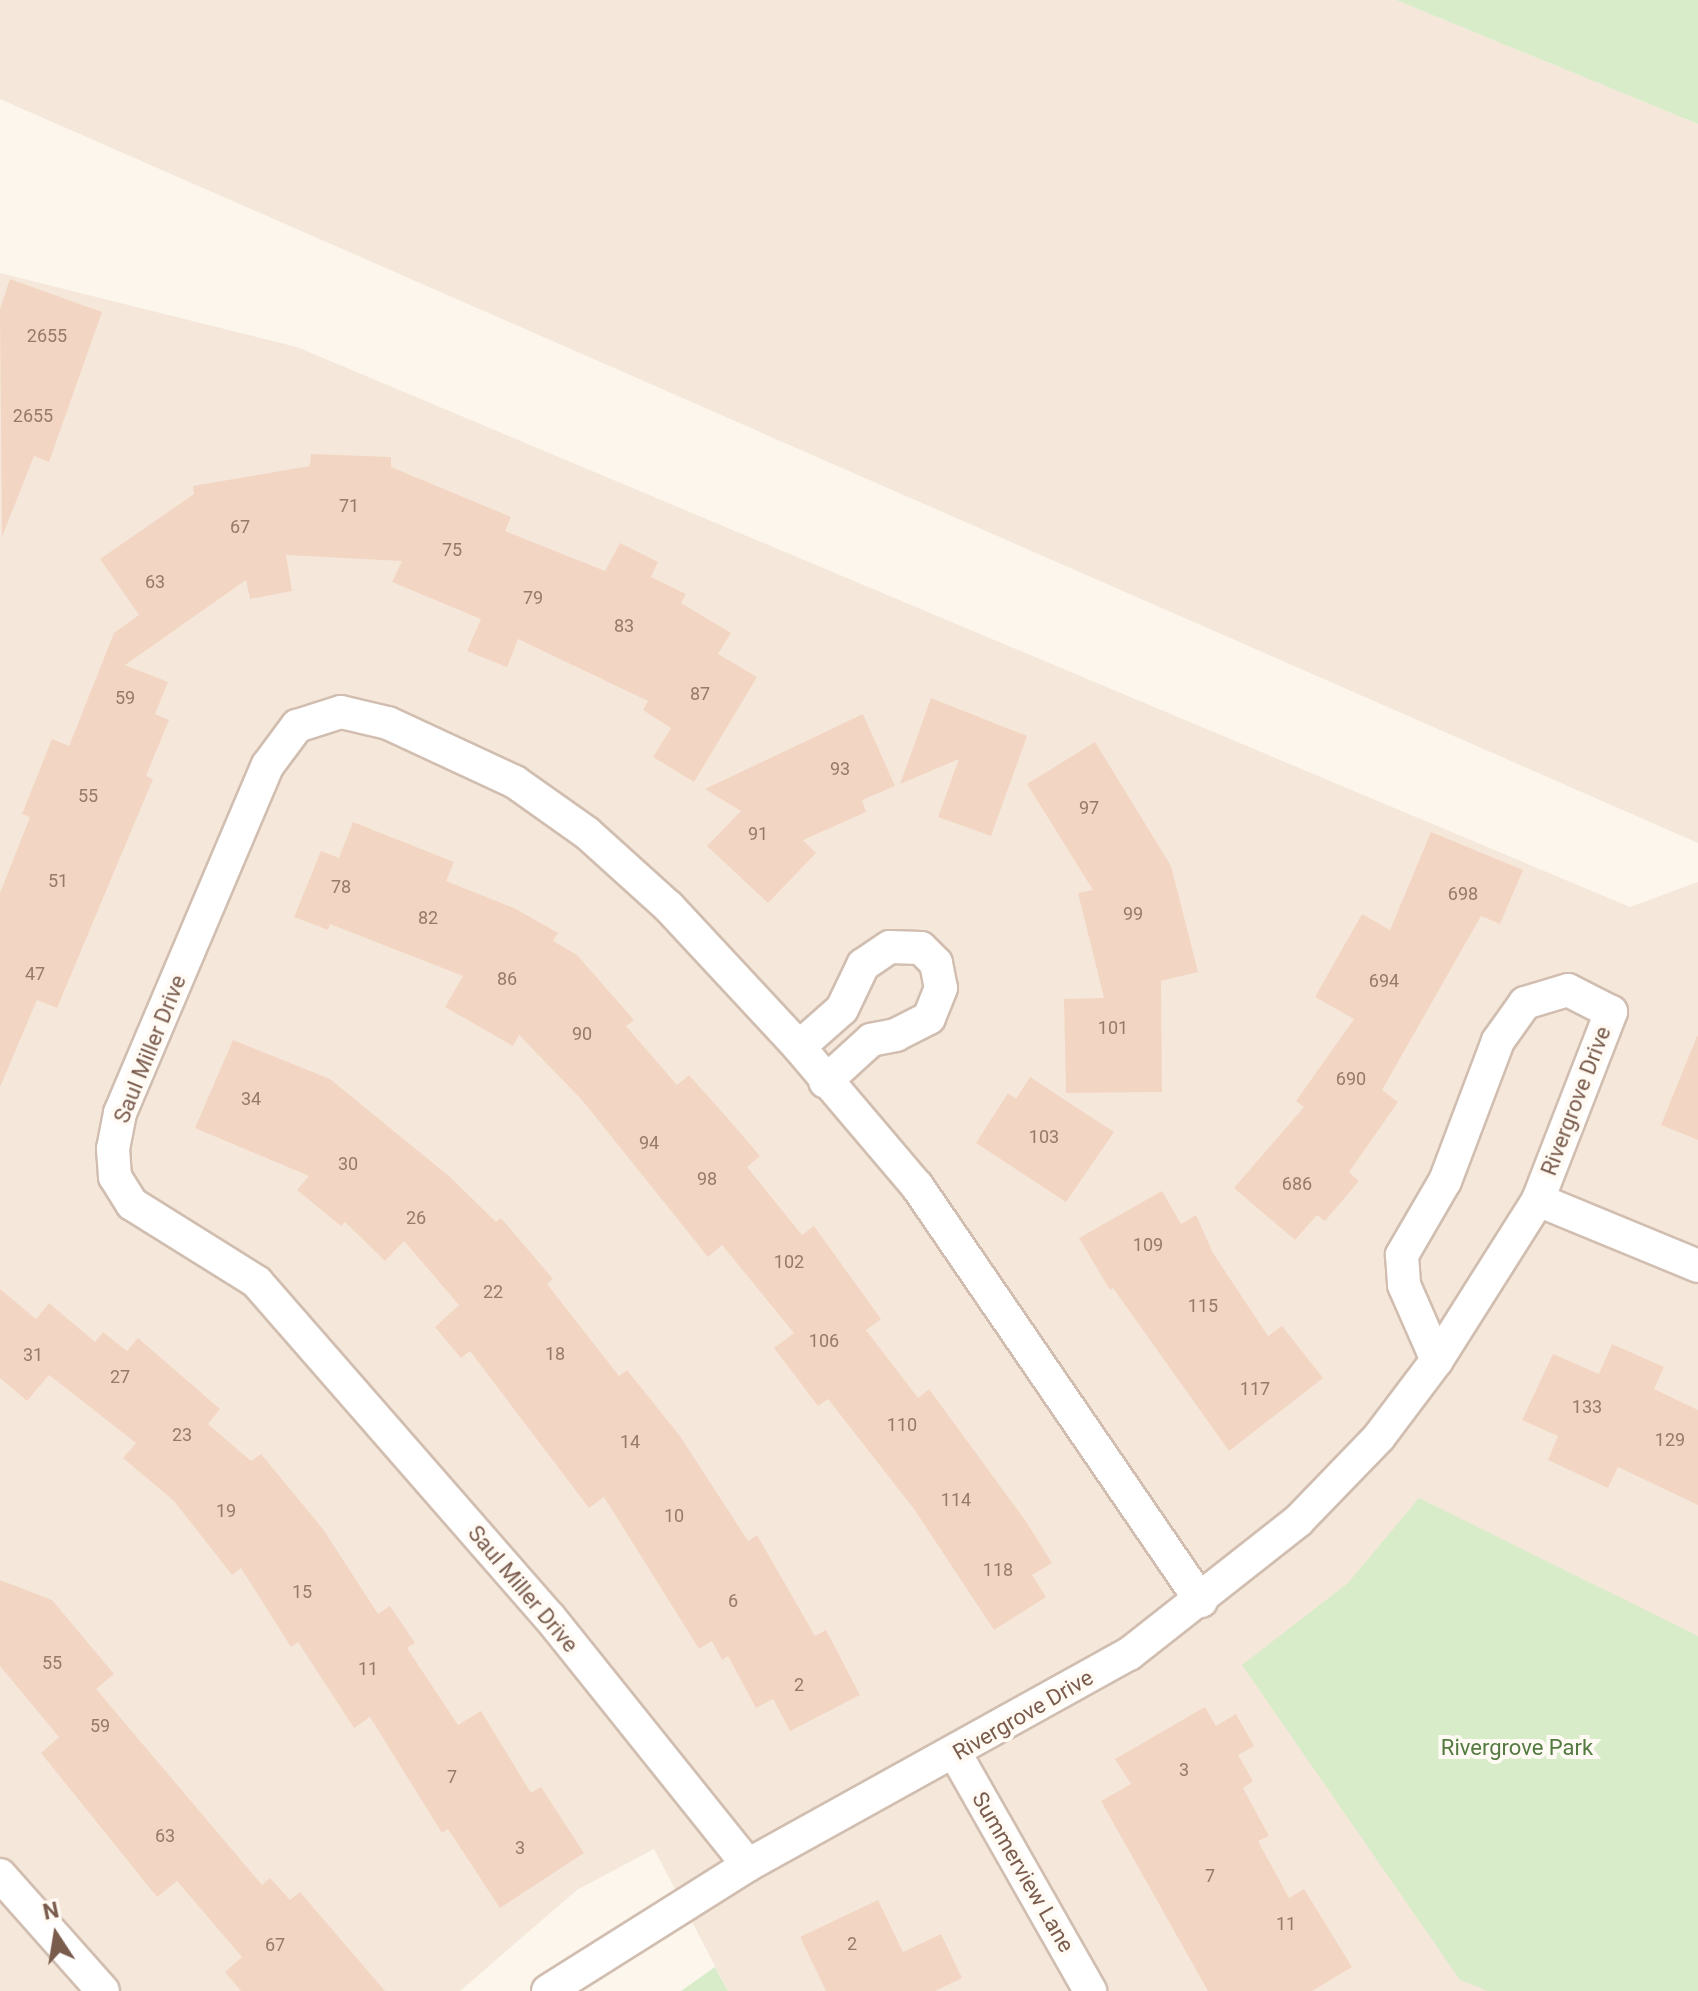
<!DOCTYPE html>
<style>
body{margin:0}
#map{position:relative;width:1698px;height:1991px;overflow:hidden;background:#fdf6ec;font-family:Roboto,sans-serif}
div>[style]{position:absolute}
.residential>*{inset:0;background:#f5e8da}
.green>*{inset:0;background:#d8ecc9}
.building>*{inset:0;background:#f3d5c3}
.roads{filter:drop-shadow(2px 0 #d1beb0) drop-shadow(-2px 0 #d1beb0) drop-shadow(0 2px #d1beb0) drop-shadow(0 -2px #d1beb0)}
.minor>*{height:32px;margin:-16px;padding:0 16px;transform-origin:16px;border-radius:16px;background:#fff}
span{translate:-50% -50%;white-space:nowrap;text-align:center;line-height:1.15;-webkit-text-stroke:8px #fffaf3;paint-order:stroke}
.number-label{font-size:18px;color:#987a6a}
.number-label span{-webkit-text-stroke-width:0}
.street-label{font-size:22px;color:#7a5c4d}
.park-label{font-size:22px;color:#537a41}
.north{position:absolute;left:16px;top:1895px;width:80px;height:80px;-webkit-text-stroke:6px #fffaf3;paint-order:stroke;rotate:348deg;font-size:22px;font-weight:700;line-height:32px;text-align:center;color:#7a5c4d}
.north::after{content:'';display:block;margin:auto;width:28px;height:36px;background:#7a5c4d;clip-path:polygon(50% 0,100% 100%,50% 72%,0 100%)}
</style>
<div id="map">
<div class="residential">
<div style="clip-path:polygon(0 0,1396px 0,1698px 124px,1698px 843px,0 99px)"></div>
<div style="clip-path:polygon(0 273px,297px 347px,1630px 907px,1698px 882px,1698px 1991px,728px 1991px,654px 1849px,577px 1890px,460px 1991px,0 1991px)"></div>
</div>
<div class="green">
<div style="clip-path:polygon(1396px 0,1698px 0,1698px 124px)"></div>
<div style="clip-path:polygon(1419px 1498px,1698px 1636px,1698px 1991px,1488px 1991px,1460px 1980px,1242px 1665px,1348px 1583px)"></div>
<div style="clip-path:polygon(715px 1967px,728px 1991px,681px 1991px)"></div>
</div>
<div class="building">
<div style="clip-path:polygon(10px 279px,102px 312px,49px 462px,34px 456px,2px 537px,0 309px)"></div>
<div style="clip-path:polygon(311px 454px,391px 457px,391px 467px,511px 517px,505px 531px,605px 571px,620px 543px,658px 562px,651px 577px,686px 594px,681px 603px,731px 633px,718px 654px,757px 677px,694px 782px,653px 757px,671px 728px,643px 710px,648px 701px,518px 639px,507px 667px,467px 651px,481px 619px,392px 582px,402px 561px,286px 555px,292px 591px,250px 599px,246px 580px,125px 665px,168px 682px,155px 714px,169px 720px,146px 776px,153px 779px,57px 1008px,37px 1000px,0 1087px,0 893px,30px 817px,22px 814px,52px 739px,69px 746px,114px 633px,139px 615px,100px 559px,194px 494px,193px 486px,310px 466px)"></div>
<div style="clip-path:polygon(931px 698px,1027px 736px,991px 836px,938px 817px,959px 759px,900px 784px)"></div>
<div style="clip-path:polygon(863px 714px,895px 786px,862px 800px,866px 812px,803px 840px,816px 853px,768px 903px,707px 846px,741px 811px,705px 789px)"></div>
<div style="clip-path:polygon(1095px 742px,1171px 866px,1198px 972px,1161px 981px,1162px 1092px,1066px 1093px,1064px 999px,1104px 998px,1078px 893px,1093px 890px,1027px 784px)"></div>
<div style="clip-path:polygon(353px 822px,454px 862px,446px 881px,514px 908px,558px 933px,553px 941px,577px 955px,634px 1020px,626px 1026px,677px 1085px,689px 1075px,730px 1121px,760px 1156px,747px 1167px,802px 1235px,814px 1226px,881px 1319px,866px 1330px,918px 1398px,929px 1389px,1025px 1520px,1052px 1563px,1032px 1575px,1046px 1597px,994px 1630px,914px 1509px,828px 1399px,818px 1406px,774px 1348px,794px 1333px,722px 1245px,708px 1257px,582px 1100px,519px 1035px,513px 1046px,445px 1007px,463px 976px,330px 924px,328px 930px,294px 917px,321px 851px,339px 858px)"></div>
<div style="clip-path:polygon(1431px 832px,1523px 870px,1500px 924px,1481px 916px,1382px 1090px,1398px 1102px,1349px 1172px,1359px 1181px,1325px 1221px,1317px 1215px,1295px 1240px,1234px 1188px,1304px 1107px,1296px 1101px,1354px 1019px,1315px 997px,1362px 914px,1390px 930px)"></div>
<div style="clip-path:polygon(1697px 1036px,1698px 1037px,1698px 1140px,1661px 1125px)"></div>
<div style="clip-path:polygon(233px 1040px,330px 1079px,450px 1177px,496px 1222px,501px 1218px,553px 1279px,547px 1284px,619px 1376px,627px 1370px,680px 1436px,748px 1541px,757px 1535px,815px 1636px,826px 1630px,860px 1695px,790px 1731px,773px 1699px,756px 1708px,728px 1656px,722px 1660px,712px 1641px,699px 1649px,604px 1497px,589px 1508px,470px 1351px,461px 1358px,435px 1327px,459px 1305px,404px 1241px,385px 1261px,345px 1222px,341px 1226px,297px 1190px,309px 1176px,195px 1128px)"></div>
<div style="clip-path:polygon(1030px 1077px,1114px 1132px,1066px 1202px,976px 1143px,1008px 1093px,1016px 1099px)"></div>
<div style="clip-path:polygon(1162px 1191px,1181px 1224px,1196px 1215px,1213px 1253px,1268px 1336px,1282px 1326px,1323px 1378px,1229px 1451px,1113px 1288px,1110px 1290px,1079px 1238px)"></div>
<div style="clip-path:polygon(0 1289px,36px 1319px,49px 1303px,95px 1342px,103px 1332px,127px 1351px,138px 1338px,220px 1409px,208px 1424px,251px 1461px,261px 1454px,323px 1529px,378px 1614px,390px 1606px,415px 1643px,407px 1648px,458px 1725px,481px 1711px,531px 1793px,541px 1787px,584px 1853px,500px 1908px,448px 1829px,442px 1833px,370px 1717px,354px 1728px,298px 1642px,291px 1647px,241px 1568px,232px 1575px,174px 1501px,123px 1458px,136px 1443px,49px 1375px,27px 1401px,0 1378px)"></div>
<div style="clip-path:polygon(1612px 1344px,1664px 1367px,1654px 1389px,1698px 1410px,1698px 1505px,1618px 1467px,1608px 1488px,1548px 1460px,1558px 1436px,1522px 1420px,1553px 1354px,1599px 1374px)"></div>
<div style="clip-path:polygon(0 1580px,52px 1600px,114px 1674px,96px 1689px,262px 1885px,270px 1878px,290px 1900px,300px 1892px,385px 1991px,241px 1991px,225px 1972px,242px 1957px,177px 1881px,157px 1897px,41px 1753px,59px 1737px,0 1666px)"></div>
<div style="clip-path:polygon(1205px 1707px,1216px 1726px,1236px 1714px,1254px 1746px,1238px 1755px,1253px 1781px,1243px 1788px,1269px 1836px,1258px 1841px,1289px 1898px,1304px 1889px,1352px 1967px,1312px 1991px,1208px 1991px,1101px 1801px,1131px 1784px,1115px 1759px)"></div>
<div style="clip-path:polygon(878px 1900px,903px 1952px,941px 1934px,962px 1978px,935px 1991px,826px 1991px,800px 1937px)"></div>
</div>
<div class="roads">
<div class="minor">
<div style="left:799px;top:1047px;width:57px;rotate:-41.5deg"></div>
<div style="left:842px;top:1009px;width:49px;rotate:-64.5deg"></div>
<div style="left:863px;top:965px;width:32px;rotate:-34deg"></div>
<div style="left:890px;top:947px;width:31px;rotate:2deg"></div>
<div style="left:921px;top:948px;width:21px;rotate:45deg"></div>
<div style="left:936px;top:963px;width:25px;rotate:79deg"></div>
<div style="left:941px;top:988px;width:32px;rotate:112deg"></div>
<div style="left:929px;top:1018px;width:37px;rotate:153deg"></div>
<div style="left:896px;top:1035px;width:25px;rotate:169deg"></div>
<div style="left:871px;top:1040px;width:62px;rotate:137.6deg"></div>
<div style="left:1538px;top:1200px;width:173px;rotate:22.4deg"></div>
<div style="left:955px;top:1753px;width:274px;rotate:60.4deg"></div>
<div style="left:748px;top:1865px;width:318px;rotate:-128.7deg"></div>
<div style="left:549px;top:1617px;width:444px;rotate:-131.1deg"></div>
<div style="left:257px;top:1282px;width:147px;rotate:-148deg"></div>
<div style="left:132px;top:1204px;width:32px;rotate:-122deg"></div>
<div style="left:115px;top:1177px;width:28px;rotate:-94deg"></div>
<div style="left:113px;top:1149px;width:37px;rotate:-79deg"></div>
<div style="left:120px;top:1113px;width:378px;rotate:-67deg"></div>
<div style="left:268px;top:765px;width:49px;rotate:-53.4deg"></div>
<div style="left:297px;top:726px;width:46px;rotate:-17.7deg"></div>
<div style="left:341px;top:712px;width:48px;rotate:13.2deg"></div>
<div style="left:388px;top:723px;width:140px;rotate:24.9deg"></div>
<div style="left:515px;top:782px;width:88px;rotate:35.3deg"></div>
<div style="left:587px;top:833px;width:110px;rotate:42.1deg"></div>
<div style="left:669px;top:907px;width:191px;rotate:47.1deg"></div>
<div style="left:799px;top:1047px;width:182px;rotate:49.7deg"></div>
<div style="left:917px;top:1186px;width:503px;rotate:55.61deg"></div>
<div style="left:0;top:1875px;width:155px;rotate:48.4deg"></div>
<div style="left:548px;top:1991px;width:236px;rotate:-32.2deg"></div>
<div style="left:748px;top:1865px;width:436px;rotate:-29deg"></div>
<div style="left:1129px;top:1654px;width:215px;rotate:-38.2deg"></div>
<div style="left:1298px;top:1521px;width:117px;rotate:-46deg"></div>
<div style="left:1379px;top:1437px;width:96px;rotate:-53deg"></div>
<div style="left:1437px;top:1360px;width:189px;rotate:-57.7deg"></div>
<div style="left:1538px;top:1200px;width:202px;rotate:-68.8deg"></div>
<div style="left:1611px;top:1012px;width:48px;rotate:-152.9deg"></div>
<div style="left:1568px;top:990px;width:45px;rotate:163.2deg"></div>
<div style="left:1525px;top:1003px;width:47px;rotate:125.4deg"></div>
<div style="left:1498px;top:1041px;width:150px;rotate:110.7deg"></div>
<div style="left:1445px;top:1181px;width:86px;rotate:120.2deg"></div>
<div style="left:1402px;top:1255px;width:30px;rotate:86deg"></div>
<div style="left:1404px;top:1285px;width:82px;rotate:66.3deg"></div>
</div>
</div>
<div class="number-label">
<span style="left:47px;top:336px">2655</span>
<span style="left:33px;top:416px">2655</span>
<span style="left:349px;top:506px">71</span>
<span style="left:240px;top:527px">67</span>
<span style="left:452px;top:550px">75</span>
<span style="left:155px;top:582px">63</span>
<span style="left:533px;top:598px">79</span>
<span style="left:624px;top:626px">83</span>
<span style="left:700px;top:694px">87</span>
<span style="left:125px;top:698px">59</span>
<span style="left:840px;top:769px">93</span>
<span style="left:88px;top:796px">55</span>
<span style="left:1089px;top:808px">97</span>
<span style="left:758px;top:834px">91</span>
<span style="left:58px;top:881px">51</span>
<span style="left:341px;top:887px">78</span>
<span style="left:1463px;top:894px">698</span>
<span style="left:1133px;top:914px">99</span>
<span style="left:428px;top:918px">82</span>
<span style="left:35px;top:974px">47</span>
<span style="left:507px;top:979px">86</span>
<span style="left:1384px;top:981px">694</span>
<span style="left:1113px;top:1028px">101</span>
<span style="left:582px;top:1034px">90</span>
<span style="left:1351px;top:1079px">690</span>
<span style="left:251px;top:1099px">34</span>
<span style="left:1044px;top:1137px">103</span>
<span style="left:649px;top:1143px">94</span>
<span style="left:348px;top:1164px">30</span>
<span style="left:707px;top:1179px">98</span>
<span style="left:1297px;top:1184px">686</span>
<span style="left:416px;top:1218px">26</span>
<span style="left:1148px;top:1245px">109</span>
<span style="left:789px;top:1262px">102</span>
<span style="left:493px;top:1292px">22</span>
<span style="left:1203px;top:1306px">115</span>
<span style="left:824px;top:1341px">106</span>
<span style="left:555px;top:1354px">18</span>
<span style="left:33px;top:1355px">31</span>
<span style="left:120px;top:1377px">27</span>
<span style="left:1255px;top:1389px">117</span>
<span style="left:1587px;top:1407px">133</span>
<span style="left:902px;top:1425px">110</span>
<span style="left:182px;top:1435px">23</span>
<span style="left:1670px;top:1440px">129</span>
<span style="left:630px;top:1442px">14</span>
<span style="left:956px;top:1500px">114</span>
<span style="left:226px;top:1511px">19</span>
<span style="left:674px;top:1516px">10</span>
<span style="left:998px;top:1570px">118</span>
<span style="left:302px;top:1592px">15</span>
<span style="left:733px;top:1601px">6</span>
<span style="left:52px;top:1663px">55</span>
<span style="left:368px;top:1669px">11</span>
<span style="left:799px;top:1685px">2</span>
<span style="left:100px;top:1726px">59</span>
<span style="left:1184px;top:1770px">3</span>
<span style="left:452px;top:1777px">7</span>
<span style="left:165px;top:1836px">63</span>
<span style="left:520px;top:1848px">3</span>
<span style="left:1210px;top:1876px">7</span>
<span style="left:1286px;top:1924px">11</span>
<span style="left:852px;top:1944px">2</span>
<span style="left:275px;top:1945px">67</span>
</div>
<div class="street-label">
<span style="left:150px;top:1049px;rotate:-68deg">Saul Miller Drive</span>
<span style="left:1576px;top:1101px;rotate:-69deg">Rivergrove Drive</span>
<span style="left:523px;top:1589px;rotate:50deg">Saul Miller Drive</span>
<span style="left:1023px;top:1715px;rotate:-30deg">Rivergrove Drive</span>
<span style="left:1023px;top:1872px;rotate:60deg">Summerview Lane</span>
</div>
<div class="park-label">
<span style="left:1517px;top:1748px">Rivergrove Park</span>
</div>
<div class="north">N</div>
</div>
